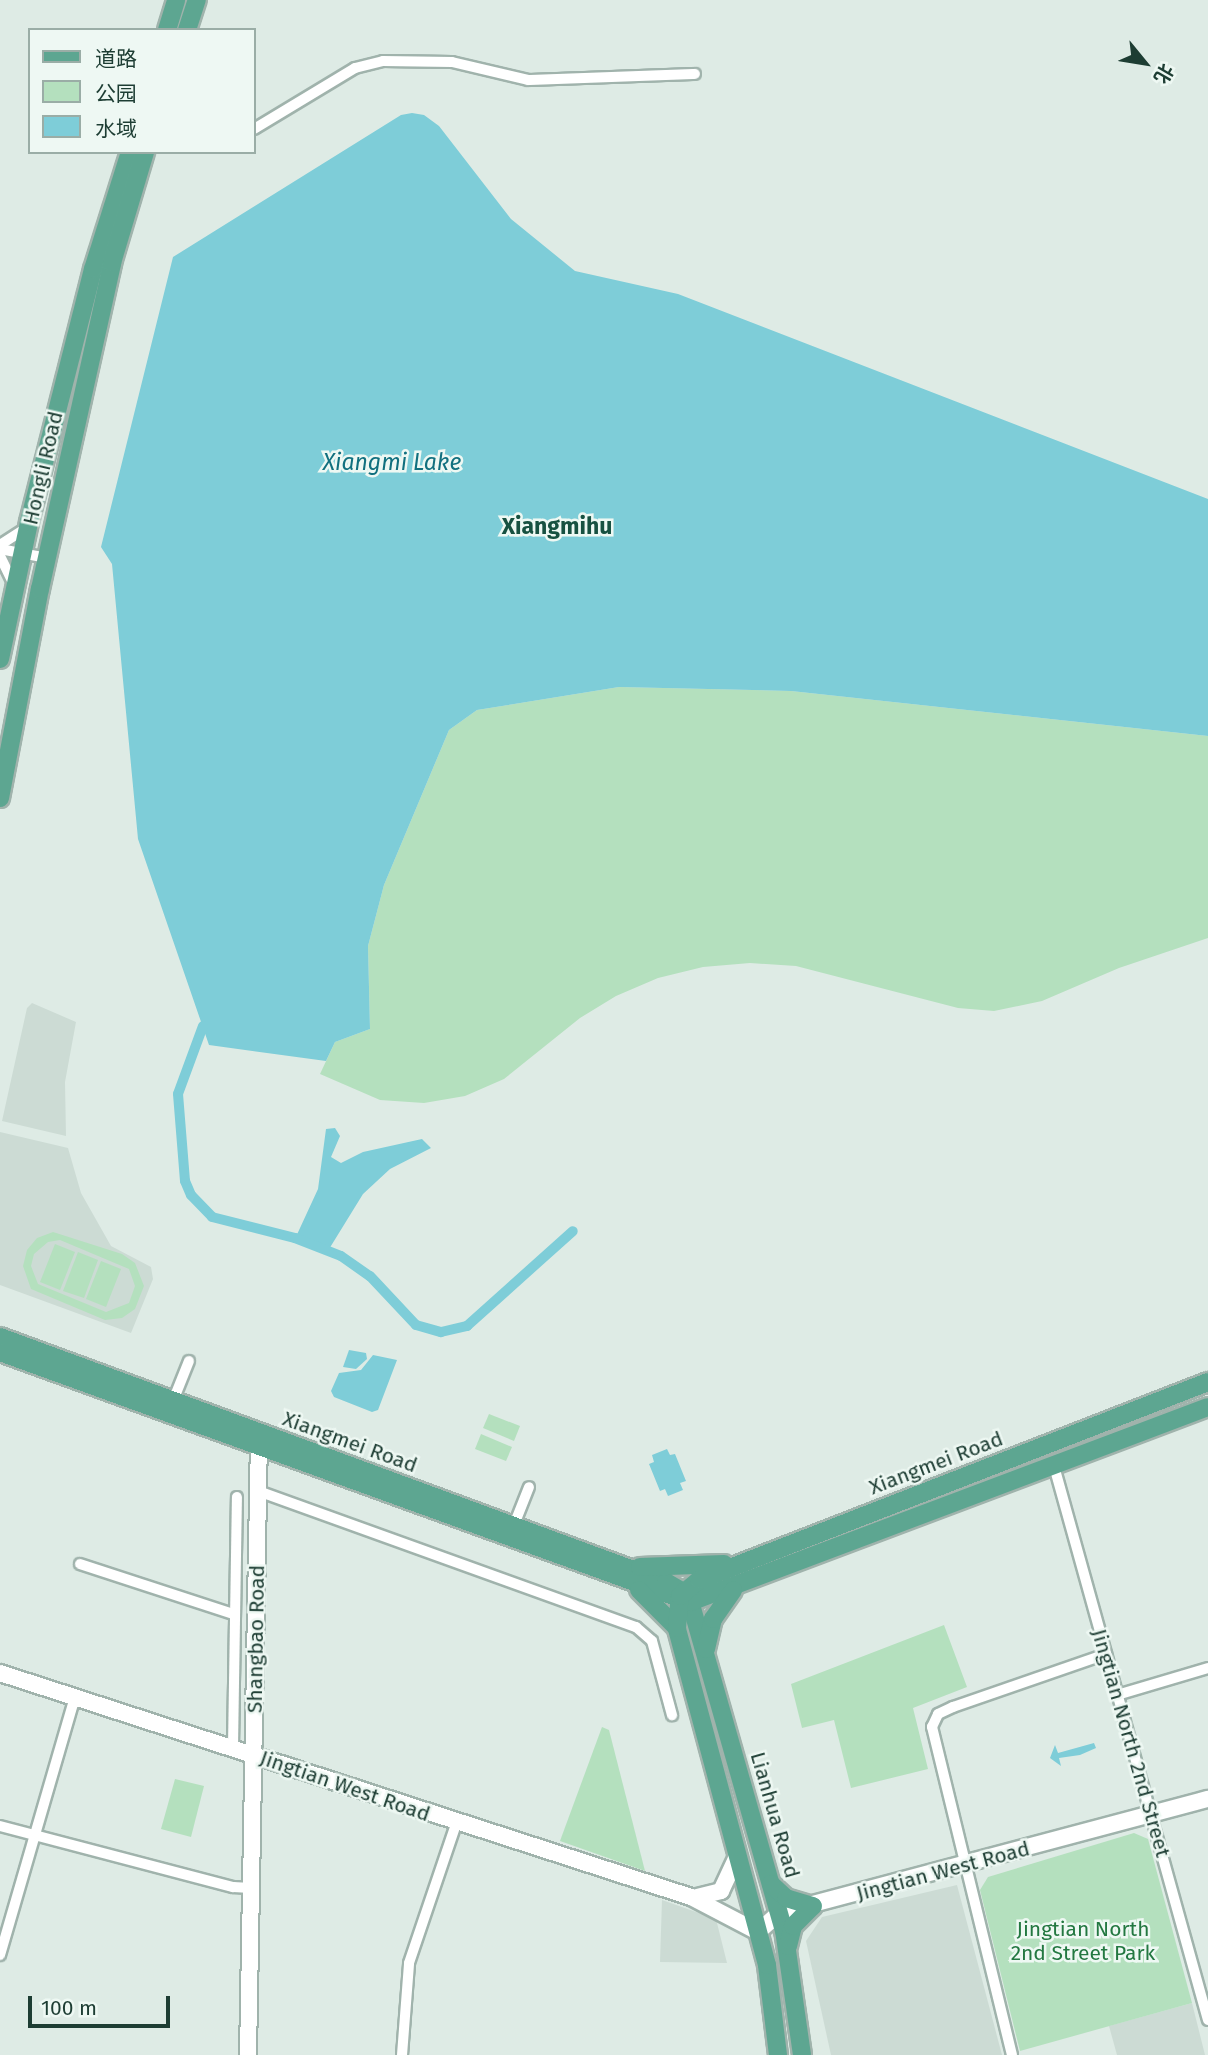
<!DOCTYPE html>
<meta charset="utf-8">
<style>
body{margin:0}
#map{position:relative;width:1208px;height:2055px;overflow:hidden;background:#deebe5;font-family:"Fira Sans","Noto Sans SC",sans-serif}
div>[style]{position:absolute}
.built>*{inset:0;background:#ccdbd4}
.green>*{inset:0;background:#b4e0be}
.water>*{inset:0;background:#7ecdd8}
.canal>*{height:10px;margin:-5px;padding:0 5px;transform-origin:5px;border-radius:5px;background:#7ecdd8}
.roads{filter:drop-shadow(2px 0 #a0b3ac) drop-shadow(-2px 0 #a0b3ac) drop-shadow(0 2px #a0b3ac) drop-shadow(0 -2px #a0b3ac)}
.street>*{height:10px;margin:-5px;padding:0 5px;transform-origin:5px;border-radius:5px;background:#fff}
.secondary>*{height:16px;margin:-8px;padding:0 8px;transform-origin:8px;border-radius:8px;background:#fff}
.primary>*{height:18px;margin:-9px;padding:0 9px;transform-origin:9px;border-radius:9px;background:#5da691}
span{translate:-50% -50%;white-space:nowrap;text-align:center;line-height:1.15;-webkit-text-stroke:5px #eef8f3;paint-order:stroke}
.street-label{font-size:21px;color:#1d3d33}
.park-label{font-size:21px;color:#237841}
.water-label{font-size:23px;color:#11707f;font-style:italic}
.neighbourhood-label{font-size:23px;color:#175141;font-weight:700}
.legend{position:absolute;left:28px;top:28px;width:228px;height:126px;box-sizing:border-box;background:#eef8f3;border:2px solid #9aada6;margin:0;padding:9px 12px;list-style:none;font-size:21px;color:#1d3d33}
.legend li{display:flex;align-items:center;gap:14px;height:35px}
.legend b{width:35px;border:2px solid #9aada6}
.north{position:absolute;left:1110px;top:28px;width:70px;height:70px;-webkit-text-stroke:5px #eef8f3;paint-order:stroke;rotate:120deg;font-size:19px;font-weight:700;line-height:28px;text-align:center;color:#1d3d33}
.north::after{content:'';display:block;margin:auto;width:24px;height:32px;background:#1d3d33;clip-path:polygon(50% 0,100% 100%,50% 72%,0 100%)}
.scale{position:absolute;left:28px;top:1996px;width:142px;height:32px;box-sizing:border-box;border:4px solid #1d3d33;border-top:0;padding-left:9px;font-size:21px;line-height:24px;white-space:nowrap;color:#1d3d33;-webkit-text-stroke:5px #eef8f3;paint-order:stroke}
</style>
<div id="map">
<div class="built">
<div style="clip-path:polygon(32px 1003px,76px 1022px,65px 1082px,66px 1136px,2px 1121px,27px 1008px)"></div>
<div style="clip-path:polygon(0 1132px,68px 1148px,81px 1193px,111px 1246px,151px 1267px,153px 1279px,131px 1333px,0 1285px)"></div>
<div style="clip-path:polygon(957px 1885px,1002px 2055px,831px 2055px,806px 1941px,822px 1917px)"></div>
<div style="clip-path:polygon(662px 1900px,716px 1919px,727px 1963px,660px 1962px)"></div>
<div style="clip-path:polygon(1192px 2003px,1205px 2055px,1117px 2055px,1109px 2026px)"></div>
</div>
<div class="green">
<div style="clip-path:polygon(619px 687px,791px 691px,1208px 736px,1208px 938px,1119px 968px,1042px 1001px,994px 1011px,958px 1008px,796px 966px,750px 963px,703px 967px,658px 978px,616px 996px,580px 1018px,504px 1079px,465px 1096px,424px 1103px,380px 1100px,320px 1074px,335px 1042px,370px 1029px,368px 946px,384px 885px,449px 730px,477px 710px)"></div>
<div style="clip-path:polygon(evenodd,53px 1232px,122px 1254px,135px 1263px,144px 1286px,135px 1309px,122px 1318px,105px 1320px,31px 1289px,23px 1266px,27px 1250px,37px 1238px,53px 1232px,60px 1240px,129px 1269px,135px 1286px,129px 1303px,106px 1312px,38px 1284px,31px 1266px,34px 1254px,48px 1242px,60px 1240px)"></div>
<div style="clip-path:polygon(55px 1244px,75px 1252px,60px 1290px,40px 1282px)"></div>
<div style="clip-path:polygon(78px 1252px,98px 1260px,84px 1298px,63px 1291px)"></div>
<div style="clip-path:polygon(101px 1261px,121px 1269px,106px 1307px,86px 1299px)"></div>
<div style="clip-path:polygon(489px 1414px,520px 1426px,514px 1441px,483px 1428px)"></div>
<div style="clip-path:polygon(481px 1434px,512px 1447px,506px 1461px,475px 1449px)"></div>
<div style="clip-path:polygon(944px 1625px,967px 1687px,913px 1708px,928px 1769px,851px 1788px,834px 1720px,802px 1728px,791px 1684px)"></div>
<div style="clip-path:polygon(602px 1727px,609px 1730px,645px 1871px,560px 1841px)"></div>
<div style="clip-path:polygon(175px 1779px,204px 1786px,191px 1837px,161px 1829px)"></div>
<div style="clip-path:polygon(1134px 1833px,1148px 1839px,1192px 2003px,1020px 2051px,980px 1890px,988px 1877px)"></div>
</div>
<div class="water">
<div style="clip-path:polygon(412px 113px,424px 115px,439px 126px,511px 219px,575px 271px,678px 294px,1208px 499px,1208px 736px,791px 691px,619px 687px,477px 710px,449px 730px,384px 885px,368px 946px,370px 1029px,335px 1042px,326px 1061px,209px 1045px,138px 839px,112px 564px,101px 547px,173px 257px,401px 115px)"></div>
<div style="clip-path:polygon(335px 1128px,340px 1136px,331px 1157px,341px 1163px,363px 1152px,422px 1139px,431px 1148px,390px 1169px,363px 1194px,326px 1254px,294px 1241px,318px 1189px,326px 1129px)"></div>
<div style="clip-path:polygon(349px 1350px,366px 1353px,367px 1359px,356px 1369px,343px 1367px)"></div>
<div style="clip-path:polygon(373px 1355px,397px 1360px,378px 1410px,372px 1412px,334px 1397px,331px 1391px,339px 1373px,361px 1370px)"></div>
<div style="clip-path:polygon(667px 1449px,670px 1455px,675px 1454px,686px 1481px,680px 1483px,683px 1490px,668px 1496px,665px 1489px,660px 1491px,649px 1464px,654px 1462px,652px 1455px)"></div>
<div style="clip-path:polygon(1094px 1743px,1096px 1748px,1080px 1755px,1059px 1758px,1061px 1766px,1050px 1758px,1055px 1745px,1058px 1753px)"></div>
</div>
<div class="canal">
<div style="left:203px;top:1026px;width:72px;rotate:110.2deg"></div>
<div style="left:178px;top:1094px;width:87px;rotate:85.4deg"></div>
<div style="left:185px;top:1181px;width:15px;rotate:67deg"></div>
<div style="left:191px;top:1195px;width:30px;rotate:46deg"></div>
<div style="left:212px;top:1217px;width:86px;rotate:14.2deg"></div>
<div style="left:295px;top:1238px;width:49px;rotate:21.4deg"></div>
<div style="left:341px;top:1256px;width:35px;rotate:35deg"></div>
<div style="left:370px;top:1276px;width:67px;rotate:46.8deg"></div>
<div style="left:416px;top:1325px;width:26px;rotate:16deg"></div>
<div style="left:441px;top:1332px;width:27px;rotate:-13deg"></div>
<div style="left:467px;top:1326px;width:142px;rotate:-41.9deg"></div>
</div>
<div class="roads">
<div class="street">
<div style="left:254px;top:129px;width:118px;rotate:-31.1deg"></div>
<div style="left:355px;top:68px;width:29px;rotate:-14deg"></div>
<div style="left:383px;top:61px;width:69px;rotate:0.8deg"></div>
<div style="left:452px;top:62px;width:78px;rotate:13.3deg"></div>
<div style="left:528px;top:80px;width:167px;rotate:-2.1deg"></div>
<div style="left:0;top:545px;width:31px;rotate:-33deg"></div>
<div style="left:0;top:549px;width:48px;rotate:10.8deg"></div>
<div style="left:0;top:556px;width:32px;rotate:64deg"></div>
<div style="left:173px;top:1401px;width:43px;rotate:-68.2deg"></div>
<div style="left:1054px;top:1466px;width:575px;rotate:74.47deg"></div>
<div style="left:258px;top:1491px;width:402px;rotate:19.8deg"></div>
<div style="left:636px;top:1627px;width:21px;rotate:41deg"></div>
<div style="left:652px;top:1641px;width:77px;rotate:74.9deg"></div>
<div style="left:512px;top:1530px;width:46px;rotate:-68.4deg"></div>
<div style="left:80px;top:1564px;width:161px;rotate:18.1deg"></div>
<div style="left:1117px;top:1695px;width:95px;rotate:-16.5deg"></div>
<div style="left:233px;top:1747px;width:250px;rotate:-89.1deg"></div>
<div style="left:0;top:1826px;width:241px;rotate:14.7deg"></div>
<div style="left:233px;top:1887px;width:18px;rotate:3deg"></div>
<div style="left:0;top:1955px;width:269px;rotate:-73.8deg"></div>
<div style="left:402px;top:2055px;width:92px;rotate:-85.6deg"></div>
<div style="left:409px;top:1963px;width:147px;rotate:-71.3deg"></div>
<div style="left:1012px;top:2055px;width:338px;rotate:-103.7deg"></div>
<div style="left:932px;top:1727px;width:14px;rotate:-65deg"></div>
<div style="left:938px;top:1714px;width:17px;rotate:-25deg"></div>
<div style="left:953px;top:1707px;width:162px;rotate:-19.1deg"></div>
</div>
<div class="secondary">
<div style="left:0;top:1673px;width:726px;rotate:17.96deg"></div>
<div style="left:691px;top:1897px;width:76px;rotate:27.6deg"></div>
<div style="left:758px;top:1932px;width:28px;rotate:-42deg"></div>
<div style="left:779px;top:1913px;width:444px;rotate:-14.9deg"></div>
<div style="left:697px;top:1897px;width:25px;rotate:-14deg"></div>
<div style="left:721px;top:1891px;width:40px;rotate:-65deg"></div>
<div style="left:248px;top:2055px;width:620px;rotate:-88.98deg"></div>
</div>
<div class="primary">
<div style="left:167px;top:30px;width:31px;rotate:-73deg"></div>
<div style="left:187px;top:30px;width:32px;rotate:-72deg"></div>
<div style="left:0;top:659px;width:140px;rotate:-78deg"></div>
<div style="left:29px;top:522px;width:261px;rotate:-75.8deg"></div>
<div style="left:93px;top:269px;width:123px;rotate:-72.5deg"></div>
<div style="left:0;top:798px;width:213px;rotate:-79.2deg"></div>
<div style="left:40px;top:589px;width:334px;rotate:-77.5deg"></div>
<div style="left:112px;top:263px;width:116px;rotate:-73.4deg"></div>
<div style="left:0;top:1337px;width:710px;rotate:20.2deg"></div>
<div style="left:666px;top:1582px;width:20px;rotate:30deg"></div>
<div style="left:683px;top:1592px;width:18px;rotate:61deg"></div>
<div style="left:692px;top:1608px;width:335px;rotate:74.1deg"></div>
<div style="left:784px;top:1930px;width:126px;rotate:81.8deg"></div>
<div style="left:0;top:1352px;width:734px;rotate:19.92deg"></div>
<div style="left:690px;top:1602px;width:553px;rotate:-20.63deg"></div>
<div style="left:640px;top:1567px;width:84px;rotate:-2deg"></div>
<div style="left:639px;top:1590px;width:54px;rotate:45deg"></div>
<div style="left:706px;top:1649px;width:31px;rotate:-77deg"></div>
<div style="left:713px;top:1619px;width:35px;rotate:-55deg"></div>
<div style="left:771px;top:1884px;width:21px;rotate:43deg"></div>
<div style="left:786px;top:1898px;width:28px;rotate:17deg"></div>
<div style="left:788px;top:1946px;width:21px;rotate:-76deg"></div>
<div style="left:793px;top:1926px;width:28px;rotate:-45deg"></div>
<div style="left:778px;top:2055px;width:91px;rotate:-97deg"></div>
<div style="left:767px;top:1965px;width:349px;rotate:-105deg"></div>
<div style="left:677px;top:1628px;width:32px;rotate:-85deg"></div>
<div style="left:680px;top:1596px;width:25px;rotate:-40deg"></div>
<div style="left:699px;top:1580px;width:546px;rotate:-21.26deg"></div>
</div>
</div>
<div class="street-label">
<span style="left:43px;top:468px;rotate:-77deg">Hongli Road</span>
<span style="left:350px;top:1442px;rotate:20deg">Xiangmei Road</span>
<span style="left:936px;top:1463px;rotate:-21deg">Xiangmei Road</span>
<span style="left:256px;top:1639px;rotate:-89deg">Shangbao Road</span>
<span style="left:1131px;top:1743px;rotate:74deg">Jingtian North 2nd Street</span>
<span style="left:345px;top:1786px;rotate:19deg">Jingtian West Road</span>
<span style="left:775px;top:1815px;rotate:74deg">Lianhua Road</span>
<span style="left:943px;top:1871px;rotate:-15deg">Jingtian West Road</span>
</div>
<div class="park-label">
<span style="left:1083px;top:1941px">Jingtian North<br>2nd Street Park</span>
</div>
<div class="water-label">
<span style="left:392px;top:462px">Xiangmi Lake</span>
</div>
<div class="neighbourhood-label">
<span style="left:557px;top:526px">Xiangmihu</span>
</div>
<ul class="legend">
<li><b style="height:9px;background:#5da691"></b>道路</li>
<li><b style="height:19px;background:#b4e0be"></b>公园</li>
<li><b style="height:19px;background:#7ecdd8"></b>水域</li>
</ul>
<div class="north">北</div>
<div class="scale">100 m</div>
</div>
